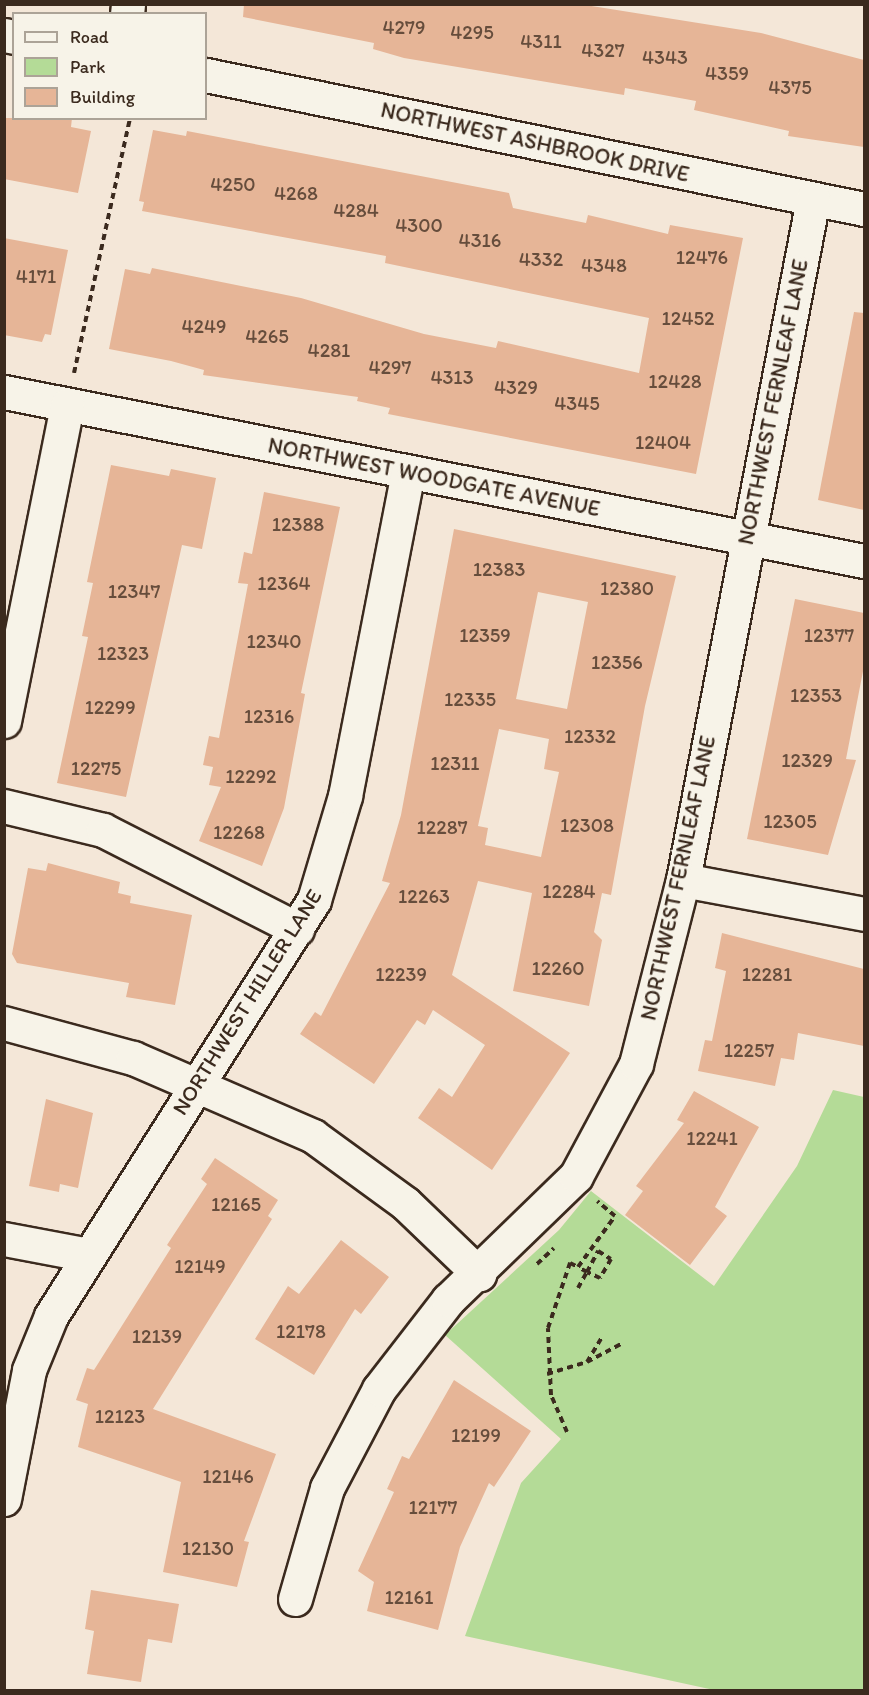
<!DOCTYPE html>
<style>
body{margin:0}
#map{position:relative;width:869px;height:1695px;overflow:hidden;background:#f4e7d8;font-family:Itim,sans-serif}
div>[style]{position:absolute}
.green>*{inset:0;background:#b4db97}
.building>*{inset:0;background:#e6b597}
.path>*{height:4px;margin-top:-2px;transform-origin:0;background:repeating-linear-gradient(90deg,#3b2a1e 0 6px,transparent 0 10.5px)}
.roads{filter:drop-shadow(2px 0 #3b2a1e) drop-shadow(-2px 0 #3b2a1e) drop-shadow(0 2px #3b2a1e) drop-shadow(0 -2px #3b2a1e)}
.minor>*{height:33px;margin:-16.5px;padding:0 16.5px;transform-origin:16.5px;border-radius:16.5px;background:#f7f3e8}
span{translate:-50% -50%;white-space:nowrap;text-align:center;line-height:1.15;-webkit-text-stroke:6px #f7f3e8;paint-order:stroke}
.number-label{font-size:20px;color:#664d3c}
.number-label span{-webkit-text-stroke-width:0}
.street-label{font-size:22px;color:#3b2a1e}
.frame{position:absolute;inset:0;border:6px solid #3b2a1e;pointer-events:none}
.legend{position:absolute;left:12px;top:12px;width:195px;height:108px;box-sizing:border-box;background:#f7f3e8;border:2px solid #aca397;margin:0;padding:8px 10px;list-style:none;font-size:18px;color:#3b2a1e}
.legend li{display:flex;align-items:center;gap:12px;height:30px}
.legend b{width:30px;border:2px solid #aca397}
</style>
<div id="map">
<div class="green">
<div style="clip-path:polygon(833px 1090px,864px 1097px,864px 1690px,714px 1690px,465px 1636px,521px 1483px,561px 1439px,445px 1335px,559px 1230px,591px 1191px,714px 1286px,797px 1166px)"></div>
</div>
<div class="building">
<div style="clip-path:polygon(244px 4px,579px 4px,761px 33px,864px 60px,864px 147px,788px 136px,789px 131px,694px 110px,696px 101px,625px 88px,624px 95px,404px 58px,373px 49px,374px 43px,243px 17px)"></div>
<div style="clip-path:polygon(4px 118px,72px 118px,71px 127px,91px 131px,78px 193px,4px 179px)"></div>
<div style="clip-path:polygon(153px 130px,186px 136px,187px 131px,509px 193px,513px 208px,586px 223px,588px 215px,668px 234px,670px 225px,743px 238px,696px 474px,388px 414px,390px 408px,357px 401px,358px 397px,203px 375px,204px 370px,171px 361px,109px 349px,125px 269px,150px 274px,152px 268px,301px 298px,424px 334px,496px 348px,498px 341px,639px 373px,649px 318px,385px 263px,386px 256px,142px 211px,144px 202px,139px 201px)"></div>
<div style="clip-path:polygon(4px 238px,68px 250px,51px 335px,45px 334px,42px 342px,4px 335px)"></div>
<div style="clip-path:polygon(854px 312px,864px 313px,864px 510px,818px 500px)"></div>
<div style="clip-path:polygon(111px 465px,169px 476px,171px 469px,216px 478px,202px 549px,182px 545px,126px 797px,57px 783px,88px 637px,82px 636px,93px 583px,87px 582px)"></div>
<div style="clip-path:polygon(264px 492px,340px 507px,301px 693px,305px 694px,284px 808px,262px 866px,199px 841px,221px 787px,209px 785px,213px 767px,203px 765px,209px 736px,219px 738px,248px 584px,238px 583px,244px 552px,252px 554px)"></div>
<div style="clip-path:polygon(evenodd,454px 529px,676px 576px,645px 706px,611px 895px,602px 893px,594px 932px,602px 940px,589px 1006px,513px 991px,532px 893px,478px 881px,452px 975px,570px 1053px,492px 1170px,418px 1118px,439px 1088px,452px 1097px,485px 1045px,433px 1010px,425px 1025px,417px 1020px,374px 1084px,300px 1034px,315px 1012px,321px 1016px,390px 883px,382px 881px,401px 815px,454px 529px,538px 592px,588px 602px,567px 709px,516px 699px,538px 592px,454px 529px,499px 729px,549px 739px,544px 769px,559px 772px,541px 857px,485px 845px,488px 828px,478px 826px,499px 729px)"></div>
<div style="clip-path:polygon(795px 599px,864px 613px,864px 666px,846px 759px,856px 760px,828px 855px,747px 839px)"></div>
<div style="clip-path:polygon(48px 863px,120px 882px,118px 893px,131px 896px,130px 903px,192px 915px,175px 1005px,126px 997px,129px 983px,17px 963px,12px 954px,28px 868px,46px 871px)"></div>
<div style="clip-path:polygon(722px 933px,864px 969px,864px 1046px,798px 1033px,794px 1060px,781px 1058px,775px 1086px,698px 1071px,705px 1040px,712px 1041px,726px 971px,715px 968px)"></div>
<div style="clip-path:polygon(694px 1091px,759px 1127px,715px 1207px,727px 1216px,690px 1265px,625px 1215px,643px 1191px,636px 1186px,684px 1123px,677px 1120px)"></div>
<div style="clip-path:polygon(46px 1099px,93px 1113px,78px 1188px,60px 1184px,59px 1192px,29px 1186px)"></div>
<div style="clip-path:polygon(215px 1158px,278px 1200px,268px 1216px,272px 1219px,153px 1409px,276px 1454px,244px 1541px,249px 1542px,237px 1587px,163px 1572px,181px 1482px,78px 1447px,88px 1404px,76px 1400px,87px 1368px,94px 1370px,171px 1248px,167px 1245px,207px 1184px,201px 1179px)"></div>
<div style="clip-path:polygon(341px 1240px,389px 1277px,361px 1314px,355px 1309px,314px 1375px,255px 1339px,288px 1286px,299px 1294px)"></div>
<div style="clip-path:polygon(454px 1380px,531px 1431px,494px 1487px,489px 1483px,460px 1547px,438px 1630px,367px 1611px,374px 1582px,358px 1571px,394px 1492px,387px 1489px,402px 1456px,409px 1459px)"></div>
<div style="clip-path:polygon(91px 1590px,179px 1604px,172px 1643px,148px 1639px,141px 1682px,87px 1674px,94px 1631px,85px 1629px)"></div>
</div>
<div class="path">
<div style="left:74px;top:373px;width:261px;rotate:-77.6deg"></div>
<div style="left:598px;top:1251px;width:15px;rotate:32deg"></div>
<div style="left:611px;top:1259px;width:22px;rotate:120deg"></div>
<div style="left:600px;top:1278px;width:14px;rotate:-155deg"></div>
<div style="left:587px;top:1272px;width:24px;rotate:-62deg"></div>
<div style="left:537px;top:1264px;width:23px;rotate:-43deg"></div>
<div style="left:578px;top:1288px;width:18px;rotate:-61deg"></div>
<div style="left:587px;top:1272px;width:10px;rotate:-151deg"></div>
<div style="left:587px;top:1362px;width:40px;rotate:-28deg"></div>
<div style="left:547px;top:1374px;width:42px;rotate:-16.7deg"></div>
<div style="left:587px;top:1362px;width:31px;rotate:-59deg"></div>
<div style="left:567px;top:1432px;width:40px;rotate:-113.4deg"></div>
<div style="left:551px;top:1395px;width:67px;rotate:-92.6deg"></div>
<div style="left:548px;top:1328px;width:69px;rotate:-71.3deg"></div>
<div style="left:570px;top:1263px;width:9px;rotate:27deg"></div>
<div style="left:578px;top:1267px;width:63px;rotate:-54deg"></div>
<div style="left:615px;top:1216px;width:23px;rotate:-140deg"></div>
</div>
<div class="roads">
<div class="minor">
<div style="left:127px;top:14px;width:10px;rotate:-84deg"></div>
<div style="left:4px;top:35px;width:10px;rotate:11deg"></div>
<div style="left:206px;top:75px;width:672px;rotate:11.51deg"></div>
<div style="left:4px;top:392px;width:876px;rotate:11.12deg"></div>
<div style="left:4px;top:721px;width:322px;rotate:-78.7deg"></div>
<div style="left:4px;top:806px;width:102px;rotate:13.6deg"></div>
<div style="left:103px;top:830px;width:218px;rotate:27deg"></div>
<div style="left:683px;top:880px;width:184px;rotate:10.6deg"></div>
<div style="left:4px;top:1023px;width:134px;rotate:15.2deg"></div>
<div style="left:133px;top:1058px;width:196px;rotate:23.4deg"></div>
<div style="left:313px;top:1136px;width:114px;rotate:36.1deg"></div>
<div style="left:405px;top:1203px;width:103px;rotate:43.8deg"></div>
<div style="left:4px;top:1239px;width:86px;rotate:10.7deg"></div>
<div style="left:4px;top:1499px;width:131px;rotate:-79deg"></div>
<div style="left:29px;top:1370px;width:58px;rotate:-67.8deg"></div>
<div style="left:51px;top:1316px;width:492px;rotate:-57.7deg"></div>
<div style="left:314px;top:900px;width:109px;rotate:-73.4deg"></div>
<div style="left:345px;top:796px;width:329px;rotate:-79deg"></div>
<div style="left:295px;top:1599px;width:116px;rotate:-73.9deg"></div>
<div style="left:327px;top:1488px;width:112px;rotate:-62.3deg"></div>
<div style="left:379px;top:1389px;width:113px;rotate:-52.2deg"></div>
<div style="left:448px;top:1300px;width:178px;rotate:-44.1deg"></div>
<div style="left:576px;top:1176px;width:127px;rotate:-61.8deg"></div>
<div style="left:636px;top:1064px;width:190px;rotate:-75.7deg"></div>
<div style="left:683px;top:880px;width:693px;rotate:-79.19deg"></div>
</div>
</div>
<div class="number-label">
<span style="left:404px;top:27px">4279</span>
<span style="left:472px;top:32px">4295</span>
<span style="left:541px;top:41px">4311</span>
<span style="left:603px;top:50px">4327</span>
<span style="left:665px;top:57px">4343</span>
<span style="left:727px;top:73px">4359</span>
<span style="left:790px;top:87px">4375</span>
<span style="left:233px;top:184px">4250</span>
<span style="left:296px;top:193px">4268</span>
<span style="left:356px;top:210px">4284</span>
<span style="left:419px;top:225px">4300</span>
<span style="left:480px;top:240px">4316</span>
<span style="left:702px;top:257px">12476</span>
<span style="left:541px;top:259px">4332</span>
<span style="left:604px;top:265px">4348</span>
<span style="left:36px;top:276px">4171</span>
<span style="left:688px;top:318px">12452</span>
<span style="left:204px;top:326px">4249</span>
<span style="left:267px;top:336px">4265</span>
<span style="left:329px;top:350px">4281</span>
<span style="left:390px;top:367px">4297</span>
<span style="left:452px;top:377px">4313</span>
<span style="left:675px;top:381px">12428</span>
<span style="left:516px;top:387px">4329</span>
<span style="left:577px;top:403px">4345</span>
<span style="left:663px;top:442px">12404</span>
<span style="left:298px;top:524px">12388</span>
<span style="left:499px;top:569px">12383</span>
<span style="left:284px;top:583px">12364</span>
<span style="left:627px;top:588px">12380</span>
<span style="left:134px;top:591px">12347</span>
<span style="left:485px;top:635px">12359</span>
<span style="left:829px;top:635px">12377</span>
<span style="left:274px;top:641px">12340</span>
<span style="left:123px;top:653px">12323</span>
<span style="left:617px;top:662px">12356</span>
<span style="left:816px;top:695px">12353</span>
<span style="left:470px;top:699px">12335</span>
<span style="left:110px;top:707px">12299</span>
<span style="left:269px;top:716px">12316</span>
<span style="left:590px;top:736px">12332</span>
<span style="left:807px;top:760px">12329</span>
<span style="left:455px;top:763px">12311</span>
<span style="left:96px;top:768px">12275</span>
<span style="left:251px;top:776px">12292</span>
<span style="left:790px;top:821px">12305</span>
<span style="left:587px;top:825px">12308</span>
<span style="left:442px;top:827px">12287</span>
<span style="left:239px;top:832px">12268</span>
<span style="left:569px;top:891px">12284</span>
<span style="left:424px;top:896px">12263</span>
<span style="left:558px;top:968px">12260</span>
<span style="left:401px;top:974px">12239</span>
<span style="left:767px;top:974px">12281</span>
<span style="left:749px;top:1050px">12257</span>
<span style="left:712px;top:1138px">12241</span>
<span style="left:236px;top:1204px">12165</span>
<span style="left:200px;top:1266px">12149</span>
<span style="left:301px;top:1331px">12178</span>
<span style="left:157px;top:1336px">12139</span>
<span style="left:120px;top:1416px">12123</span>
<span style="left:476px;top:1435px">12199</span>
<span style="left:228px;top:1476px">12146</span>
<span style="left:433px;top:1507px">12177</span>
<span style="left:208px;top:1548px">12130</span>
<span style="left:409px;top:1597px">12161</span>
</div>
<div class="street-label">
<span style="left:535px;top:142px;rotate:12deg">NORTHWEST ASHBROOK DRIVE</span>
<span style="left:773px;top:402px;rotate:-79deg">NORTHWEST FERNLEAF LANE</span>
<span style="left:434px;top:477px;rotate:11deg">NORTHWEST WOODGATE AVENUE</span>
<span style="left:678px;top:878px;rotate:-78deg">NORTHWEST FERNLEAF LANE</span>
<span style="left:247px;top:1002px;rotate:-58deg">NORTHWEST HILLER LANE</span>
</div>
<div class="frame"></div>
<ul class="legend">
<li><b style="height:8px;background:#f7f3e8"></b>Road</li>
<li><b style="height:16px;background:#b4db97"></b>Park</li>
<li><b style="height:16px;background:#e6b597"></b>Building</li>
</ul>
</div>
